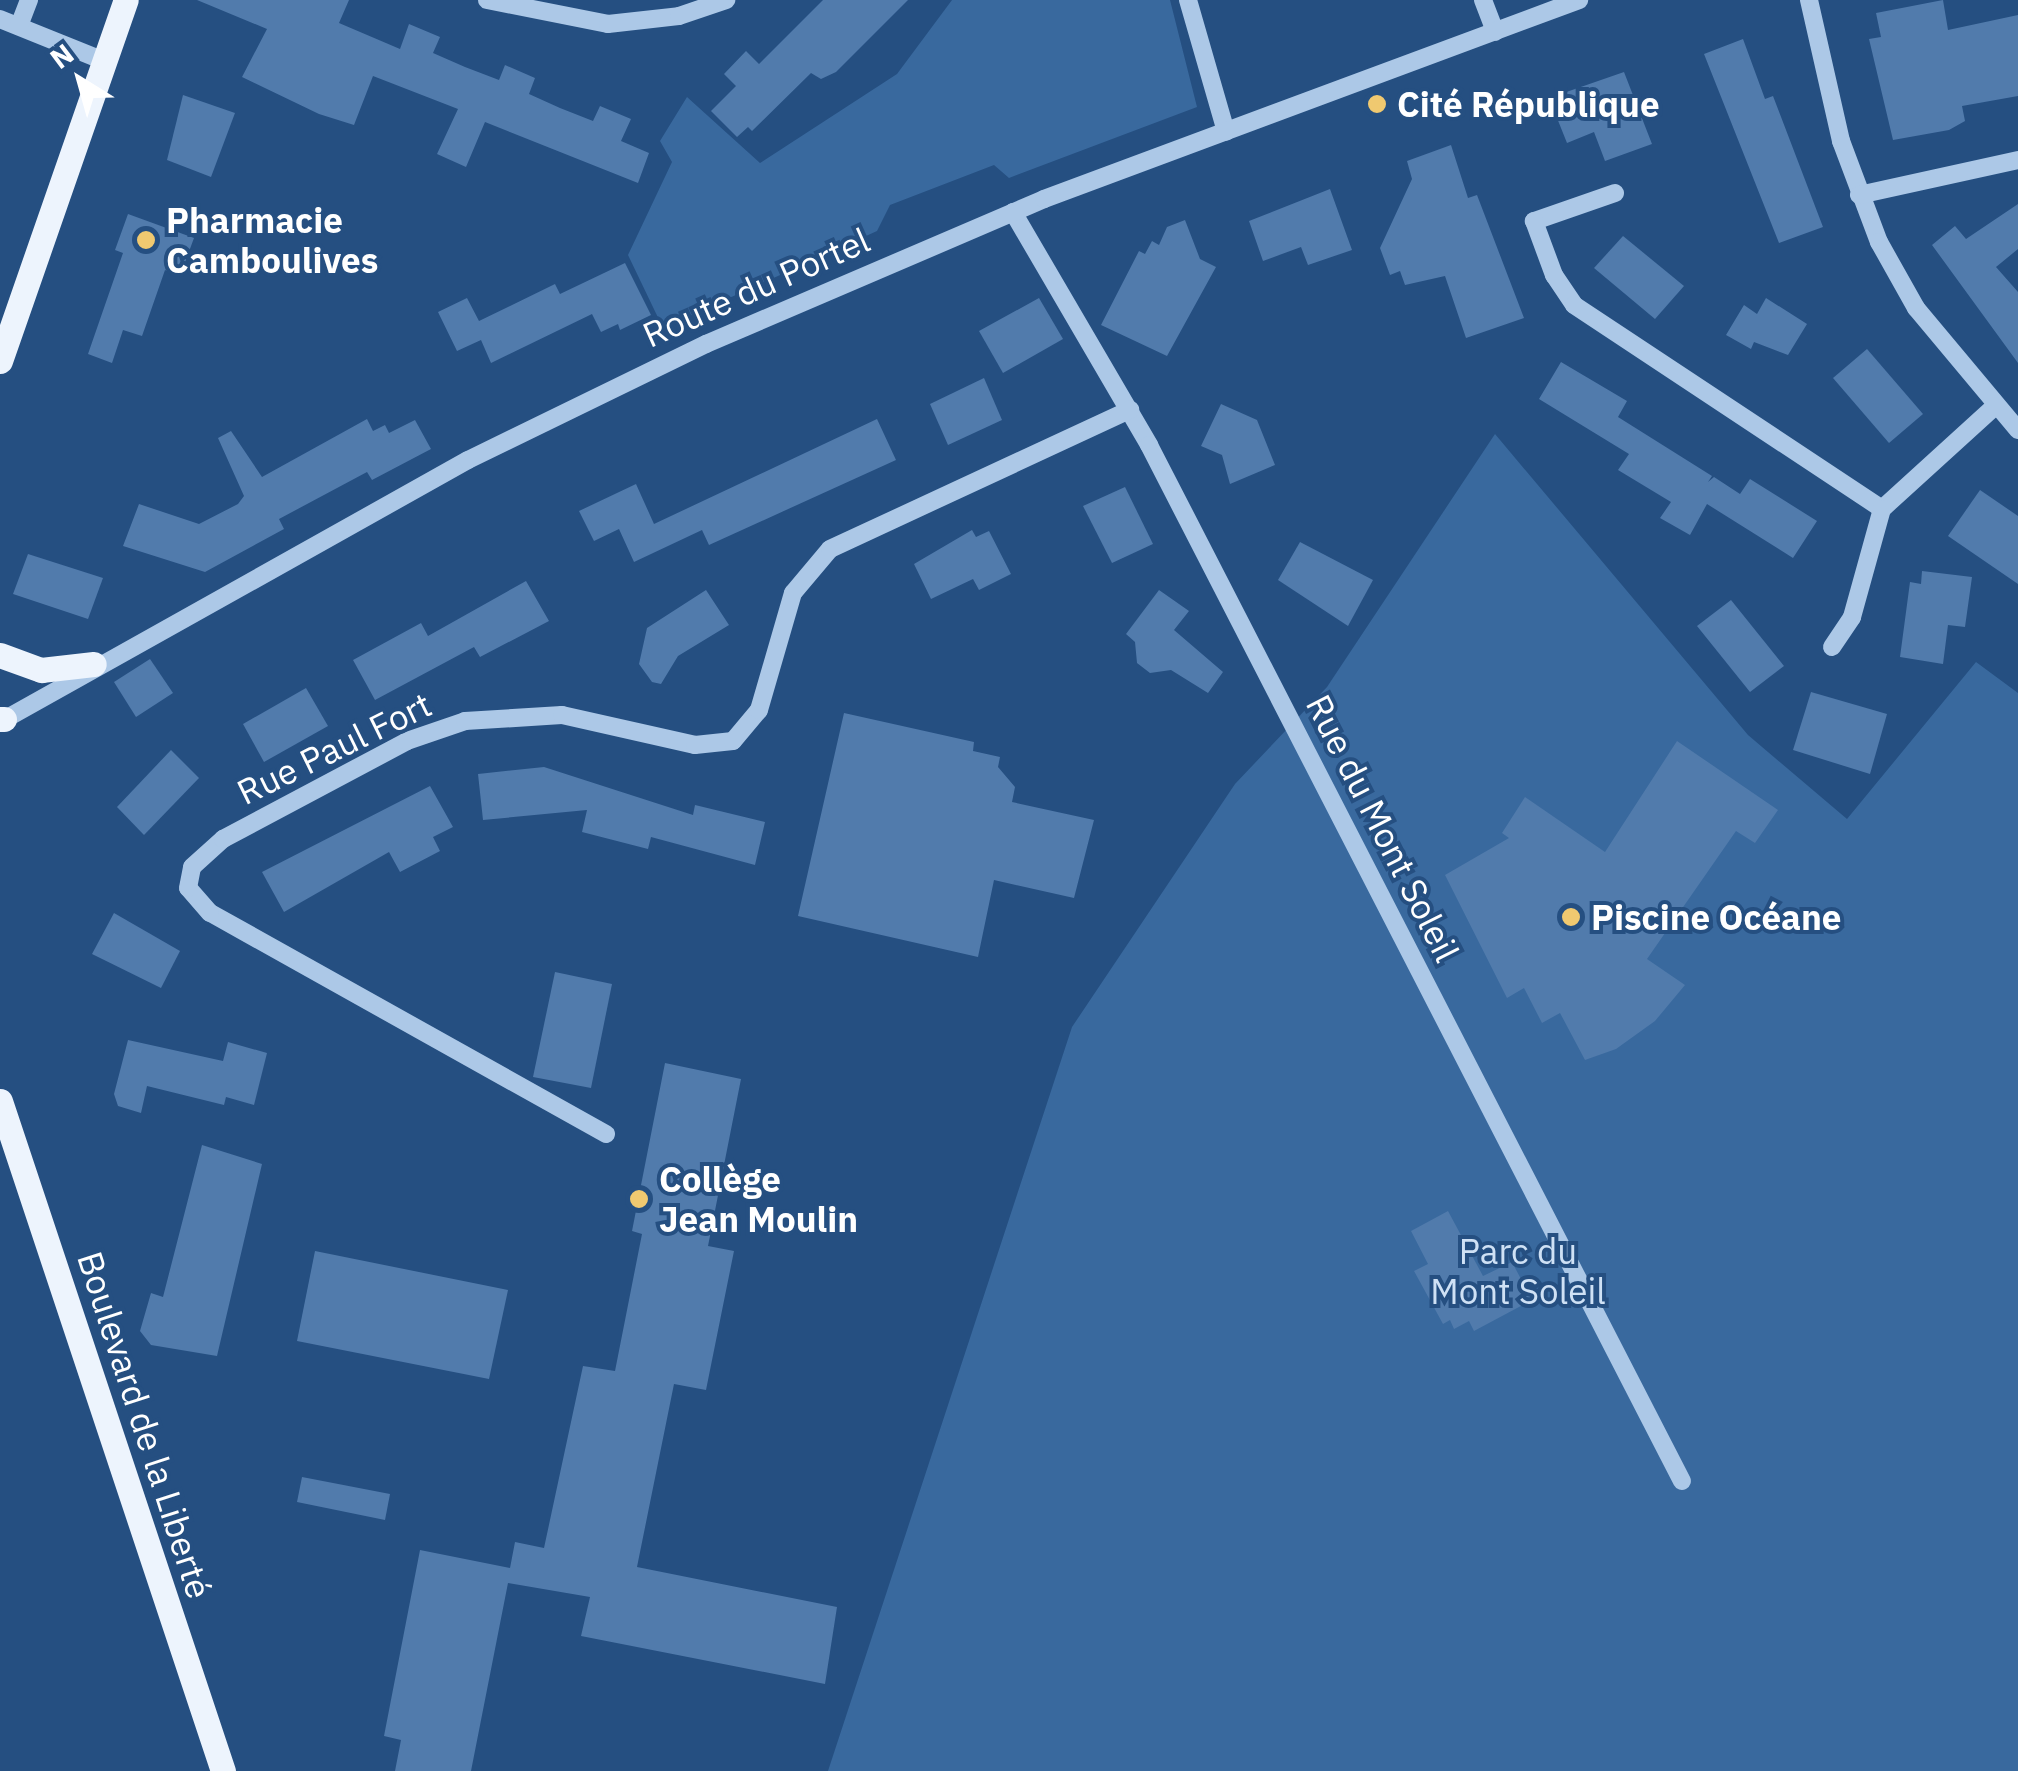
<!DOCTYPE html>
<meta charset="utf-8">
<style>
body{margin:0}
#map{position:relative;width:2018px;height:1771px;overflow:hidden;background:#254f81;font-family:"IBM Plex Sans",sans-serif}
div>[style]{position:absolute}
.green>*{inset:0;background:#39699e}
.building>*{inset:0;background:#517bac}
.minor>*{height:18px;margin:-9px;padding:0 9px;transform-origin:9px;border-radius:9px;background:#acc8e7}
.major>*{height:25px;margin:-12.5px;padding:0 12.5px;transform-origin:12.5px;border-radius:12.5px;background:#edf4fd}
.dots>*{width:28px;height:28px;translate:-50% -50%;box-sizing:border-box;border:5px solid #254f81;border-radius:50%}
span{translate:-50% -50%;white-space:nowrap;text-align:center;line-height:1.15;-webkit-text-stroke:8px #254f81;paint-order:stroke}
.poi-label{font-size:35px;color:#fff;font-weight:700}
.left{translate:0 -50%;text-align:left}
.street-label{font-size:35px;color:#fff}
.park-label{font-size:35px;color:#cfe1f5}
.north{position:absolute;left:30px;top:30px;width:100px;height:100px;-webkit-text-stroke:8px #254f81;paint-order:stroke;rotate:323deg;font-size:28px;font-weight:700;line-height:40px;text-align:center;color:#fff}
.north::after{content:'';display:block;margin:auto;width:35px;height:45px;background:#fff;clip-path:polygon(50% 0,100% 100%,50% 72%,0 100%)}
</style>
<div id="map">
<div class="green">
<div style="clip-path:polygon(952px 0,1170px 0,1197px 107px,1009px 178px,994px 165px,890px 205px,877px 231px,663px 328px,628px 255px,672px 162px,660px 141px,687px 97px,760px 163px,897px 74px)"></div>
<div style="clip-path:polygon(1495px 434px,1748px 735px,1847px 819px,1976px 662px,2018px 693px,2018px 1771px,828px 1771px,1072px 1027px,1235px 784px,1327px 687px)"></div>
</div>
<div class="building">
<div style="clip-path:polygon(197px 0,349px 0,339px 23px,400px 49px,409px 24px,440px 37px,433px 53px,465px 67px,499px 80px,505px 65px,535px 78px,529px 94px,560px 108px,593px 121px,600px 106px,631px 119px,621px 141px,649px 153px,638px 183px,485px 122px,466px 167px,437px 154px,458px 109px,373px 76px,354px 125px,319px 114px,242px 77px,267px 29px)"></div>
<div style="clip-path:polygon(823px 0,908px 0,836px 72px,821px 79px,811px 73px,752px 131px,748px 127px,737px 137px,711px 111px,736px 86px,724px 74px,746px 51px,759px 64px)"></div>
<div style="clip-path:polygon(1943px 0,1948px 30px,2018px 15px,2018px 96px,1962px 106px,1965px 121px,1949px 130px,1893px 140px,1869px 39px,1881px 37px,1876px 13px)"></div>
<div style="clip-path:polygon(1743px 39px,1765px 99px,1773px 96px,1823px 227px,1779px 243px,1704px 54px)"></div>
<div style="clip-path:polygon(1624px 72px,1652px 144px,1605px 161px,1594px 132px,1567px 143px,1549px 98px)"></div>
<div style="clip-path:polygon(183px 95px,235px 113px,211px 177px,167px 160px)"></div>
<div style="clip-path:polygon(1451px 145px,1468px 198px,1477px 195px,1524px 318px,1466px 338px,1445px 276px,1405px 285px,1400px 271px,1390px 275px,1380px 248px,1412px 179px,1407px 161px)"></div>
<div style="clip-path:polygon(1330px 189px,1352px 250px,1308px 265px,1301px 247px,1263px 261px,1249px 221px)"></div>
<div style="clip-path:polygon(2018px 204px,2018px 249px,1996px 267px,2018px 292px,2018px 363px,1932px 245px,1955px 226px,1966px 239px)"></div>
<div style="clip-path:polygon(128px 214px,194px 238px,180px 276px,165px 270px,142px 336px,123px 330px,112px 363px,88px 354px,123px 253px,115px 250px)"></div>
<div style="clip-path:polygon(1185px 220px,1200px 259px,1216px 267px,1167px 356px,1101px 325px,1139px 251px,1145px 254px,1152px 241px,1159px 245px,1167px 227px)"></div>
<div style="clip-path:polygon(1623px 236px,1684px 286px,1655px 319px,1594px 268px)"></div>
<div style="clip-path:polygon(625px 263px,651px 315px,620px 330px,618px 324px,601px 332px,592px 314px,491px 363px,481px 340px,457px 351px,438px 312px,467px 298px,479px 321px,555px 284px,560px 294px)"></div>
<div style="clip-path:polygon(1039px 298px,1063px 339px,1003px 373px,979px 331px)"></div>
<div style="clip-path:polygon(1766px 298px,1807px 324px,1788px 355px,1754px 342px,1751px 349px,1726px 335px,1744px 305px,1757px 314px)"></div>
<div style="clip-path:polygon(1867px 349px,1923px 414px,1889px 443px,1833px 378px)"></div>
<div style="clip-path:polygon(1561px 362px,1627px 401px,1618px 417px,1712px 476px,1708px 482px,1714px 477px,1740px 494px,1750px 479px,1817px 521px,1793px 558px,1707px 504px,1690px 535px,1660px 518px,1671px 502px,1618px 470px,1629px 454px,1539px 399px)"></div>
<div style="clip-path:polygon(984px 378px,1002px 420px,948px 445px,930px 404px)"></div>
<div style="clip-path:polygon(1221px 404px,1257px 420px,1275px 465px,1230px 484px,1222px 455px,1201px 446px)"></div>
<div style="clip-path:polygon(367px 419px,373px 431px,385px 425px,389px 433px,415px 420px,431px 449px,372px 480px,367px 472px,279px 519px,284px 529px,205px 572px,123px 546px,139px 504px,199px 524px,238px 504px,244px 496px,218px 438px,231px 431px,262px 477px)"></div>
<div style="clip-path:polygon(877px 419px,896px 460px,709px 545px,702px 530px,634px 562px,619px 529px,594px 541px,579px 511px,636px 484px,654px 524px)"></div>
<div style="clip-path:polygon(1125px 487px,1153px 544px,1112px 563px,1083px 506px)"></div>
<div style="clip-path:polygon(1980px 490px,2018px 516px,2018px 584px,1948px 536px)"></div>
<div style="clip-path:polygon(972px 530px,976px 537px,989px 531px,1011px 574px,979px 590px,973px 579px,931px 599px,914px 564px)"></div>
<div style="clip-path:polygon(1300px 542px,1373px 580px,1348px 626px,1278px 580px)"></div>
<div style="clip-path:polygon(28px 554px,103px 578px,88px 619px,13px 594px)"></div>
<div style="clip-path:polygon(1922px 571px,1972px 577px,1965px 627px,1948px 625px,1943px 664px,1900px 657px,1910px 582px,1921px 584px)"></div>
<div style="clip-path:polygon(526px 581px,549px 621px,480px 657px,474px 647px,375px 700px,353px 660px,421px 623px,428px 636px)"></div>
<div style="clip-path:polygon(706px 590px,729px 625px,678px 656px,661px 684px,652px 682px,639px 664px,647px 628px)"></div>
<div style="clip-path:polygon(1159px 590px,1189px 611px,1174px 630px,1223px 672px,1208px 693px,1171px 670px,1150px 673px,1137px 663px,1135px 642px,1126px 634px)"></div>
<div style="clip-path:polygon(1731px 600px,1784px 666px,1750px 692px,1697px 626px)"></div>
<div style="clip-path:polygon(150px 659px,173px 693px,136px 717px,114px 682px)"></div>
<div style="clip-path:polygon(306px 688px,328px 726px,264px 762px,243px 724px)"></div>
<div style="clip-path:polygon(1811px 692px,1887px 714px,1870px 774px,1793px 750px)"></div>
<div style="clip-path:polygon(844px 713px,974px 742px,973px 751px,1000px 757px,998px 767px,1015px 787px,1012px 802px,1094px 820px,1074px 898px,994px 880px,978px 957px,798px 916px)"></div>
<div style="clip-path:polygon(1677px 741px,1778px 810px,1755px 843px,1736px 831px,1647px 959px,1685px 985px,1655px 1021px,1616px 1049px,1585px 1060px,1560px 1013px,1542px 1023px,1524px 988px,1507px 998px,1445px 875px,1509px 838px,1502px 833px,1525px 797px,1605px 852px)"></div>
<div style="clip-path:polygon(171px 750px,199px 778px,144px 835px,117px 807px)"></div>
<div style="clip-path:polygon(544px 767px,693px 815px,695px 805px,765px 822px,755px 865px,651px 837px,648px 849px,582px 832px,587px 810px,483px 820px,478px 774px)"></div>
<div style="clip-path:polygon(430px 786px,453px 827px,433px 837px,440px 851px,400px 872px,389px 852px,284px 912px,262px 872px)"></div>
<div style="clip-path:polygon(114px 913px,180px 951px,161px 988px,92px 954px)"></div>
<div style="clip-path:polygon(555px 972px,612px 984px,591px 1088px,533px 1077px)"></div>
<div style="clip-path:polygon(128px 1040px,223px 1061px,228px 1042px,267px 1053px,254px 1105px,226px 1097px,224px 1105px,147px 1086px,141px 1113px,118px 1106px,114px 1094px)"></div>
<div style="clip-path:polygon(665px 1063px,741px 1079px,708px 1246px,734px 1251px,706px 1390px,674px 1384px,637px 1567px,837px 1607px,825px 1684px,581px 1636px,590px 1597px,508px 1583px,471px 1771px,395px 1771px,401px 1740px,384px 1736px,420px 1550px,510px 1568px,515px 1542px,544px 1548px,583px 1366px,615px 1371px,642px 1234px,632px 1231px)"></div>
<div style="clip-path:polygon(202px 1145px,262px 1164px,217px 1356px,151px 1345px,140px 1331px,151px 1293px,163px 1297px)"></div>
<div style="clip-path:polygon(1448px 1211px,1483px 1276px,1512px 1262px,1532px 1300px,1474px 1331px,1469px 1321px,1454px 1329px,1450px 1320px,1443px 1324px,1414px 1271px,1428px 1264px,1411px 1231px)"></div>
<div style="clip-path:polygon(315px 1251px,508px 1290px,489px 1379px,297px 1341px)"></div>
<div style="clip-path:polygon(302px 1477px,390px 1494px,385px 1520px,297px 1502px)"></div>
</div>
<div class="minor">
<div style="left:487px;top:0;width:123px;rotate:11.2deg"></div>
<div style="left:608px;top:24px;width:71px;rotate:-6.4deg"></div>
<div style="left:679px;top:16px;width:50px;rotate:-18.8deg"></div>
<div style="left:1188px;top:0;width:137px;rotate:73.9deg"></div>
<div style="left:1483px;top:0;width:34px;rotate:69deg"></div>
<div style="left:1809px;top:0;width:145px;rotate:77.2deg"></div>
<div style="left:1841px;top:141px;width:108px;rotate:69.4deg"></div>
<div style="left:1879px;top:242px;width:76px;rotate:60.7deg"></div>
<div style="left:1916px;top:308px;width:159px;rotate:50.1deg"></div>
<div style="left:0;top:19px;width:112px;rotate:22deg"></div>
<div style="left:19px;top:26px;width:28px;rotate:-69deg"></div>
<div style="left:1615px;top:193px;width:86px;rotate:160.9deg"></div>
<div style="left:1534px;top:221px;width:58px;rotate:69.7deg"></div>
<div style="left:1554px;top:275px;width:36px;rotate:56deg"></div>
<div style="left:1574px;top:305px;width:369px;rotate:33.5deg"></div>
<div style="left:1882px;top:509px;width:153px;rotate:-42.3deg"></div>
<div style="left:1859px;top:195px;width:163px;rotate:-12.4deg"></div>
<div style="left:1013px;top:212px;width:270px;rotate:59.7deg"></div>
<div style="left:1149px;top:445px;width:1165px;rotate:62.78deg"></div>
<div style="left:1832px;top:647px;width:36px;rotate:-56deg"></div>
<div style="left:1852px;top:617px;width:112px;rotate:-74.5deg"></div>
<div style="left:0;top:722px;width:536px;rotate:-29.24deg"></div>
<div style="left:468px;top:460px;width:265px;rotate:-26deg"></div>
<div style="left:706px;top:344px;width:368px;rotate:-23.2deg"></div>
<div style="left:1044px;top:199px;width:571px;rotate:-20.4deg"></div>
<div style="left:606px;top:1134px;width:453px;rotate:-150.8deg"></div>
<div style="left:210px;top:913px;width:33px;rotate:-131deg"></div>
<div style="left:188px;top:888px;width:21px;rotate:-79deg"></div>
<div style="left:192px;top:867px;width:42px;rotate:-42.1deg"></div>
<div style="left:223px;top:839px;width:208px;rotate:-28deg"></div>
<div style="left:407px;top:741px;width:61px;rotate:-19deg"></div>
<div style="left:465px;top:721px;width:97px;rotate:-3.5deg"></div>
<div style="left:562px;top:715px;width:136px;rotate:12.7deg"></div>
<div style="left:695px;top:745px;width:38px;rotate:-6deg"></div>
<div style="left:733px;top:741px;width:40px;rotate:-50deg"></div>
<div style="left:759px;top:710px;width:122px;rotate:-73.8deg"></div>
<div style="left:793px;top:593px;width:57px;rotate:-49.9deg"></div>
<div style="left:830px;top:549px;width:331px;rotate:-24.9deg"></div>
</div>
<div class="major">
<div style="left:0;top:361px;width:382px;rotate:-70.8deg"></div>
<div style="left:0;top:655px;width:44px;rotate:20.1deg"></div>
<div style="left:41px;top:670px;width:53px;rotate:-6.5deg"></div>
<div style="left:0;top:719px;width:4px"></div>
<div style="left:0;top:1101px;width:706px;rotate:71.59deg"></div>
</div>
<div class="dots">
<div style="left:1377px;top:104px;background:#f0c970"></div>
<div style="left:146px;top:240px;background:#f0c970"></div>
<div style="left:1571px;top:917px;background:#f0c970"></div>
<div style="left:639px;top:1199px;background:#f0c970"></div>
</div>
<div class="poi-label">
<span class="left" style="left:1397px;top:104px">Cité République</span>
<span class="left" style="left:166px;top:240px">Pharmacie<br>Camboulives</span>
<span class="left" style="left:1591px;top:917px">Piscine Océane</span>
<span class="left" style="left:659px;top:1199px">Collège<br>Jean Moulin</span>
</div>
<div class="street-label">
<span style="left:756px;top:287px;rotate:-24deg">Route du Portel</span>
<span style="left:334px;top:748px;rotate:-26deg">Rue Paul Fort</span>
<span style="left:1383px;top:828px;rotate:63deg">Rue du Mont Soleil</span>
<span style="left:145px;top:1425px;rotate:72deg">Boulevard de la Liberté</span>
</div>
<div class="park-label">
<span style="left:1518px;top:1271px">Parc du<br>Mont Soleil</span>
</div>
<div class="north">N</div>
</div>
